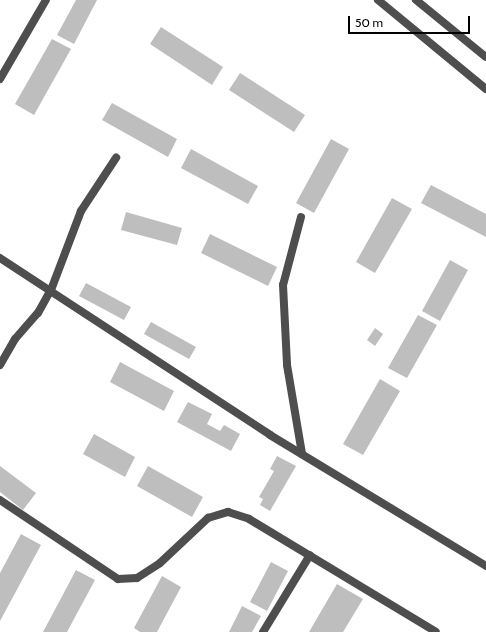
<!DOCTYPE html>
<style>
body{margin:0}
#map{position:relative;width:486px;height:632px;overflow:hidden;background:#fff;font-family:Cabin,sans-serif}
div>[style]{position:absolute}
.building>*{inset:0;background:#bebebe}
.minor>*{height:8px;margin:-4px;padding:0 4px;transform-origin:4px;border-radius:4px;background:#4e4e4e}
.tertiary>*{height:8px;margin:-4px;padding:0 4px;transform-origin:4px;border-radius:4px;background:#4e4e4e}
span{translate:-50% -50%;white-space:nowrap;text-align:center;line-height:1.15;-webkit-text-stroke:3.5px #fff;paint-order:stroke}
.scale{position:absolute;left:348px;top:16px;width:122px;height:18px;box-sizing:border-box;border:2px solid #000;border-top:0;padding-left:5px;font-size:12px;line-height:14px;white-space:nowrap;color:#000;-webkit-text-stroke:3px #fff;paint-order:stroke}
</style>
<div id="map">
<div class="building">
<div style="clip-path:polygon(76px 0,97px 0,74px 44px,57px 35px)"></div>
<div style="clip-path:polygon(161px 27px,223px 67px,212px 85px,150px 44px)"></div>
<div style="clip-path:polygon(52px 39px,71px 49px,34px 115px,15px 104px)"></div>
<div style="clip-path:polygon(240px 73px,305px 115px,294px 132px,229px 90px)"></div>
<div style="clip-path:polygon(112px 103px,177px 139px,168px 157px,102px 120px)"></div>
<div style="clip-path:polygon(331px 139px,349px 149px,314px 213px,296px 203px)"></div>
<div style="clip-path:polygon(191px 149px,258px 186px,248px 204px,181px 168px)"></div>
<div style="clip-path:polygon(431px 185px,486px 214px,486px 237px,421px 203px)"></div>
<div style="clip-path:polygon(392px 198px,412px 209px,375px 273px,356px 262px)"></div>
<div style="clip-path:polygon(126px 212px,182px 228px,177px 245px,121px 230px)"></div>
<div style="clip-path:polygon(210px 234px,277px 267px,268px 286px,201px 253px)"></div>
<div style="clip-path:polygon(450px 260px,468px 270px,440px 321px,422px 311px)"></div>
<div style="clip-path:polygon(86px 283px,131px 307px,124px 320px,79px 296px)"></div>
<div style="clip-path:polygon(418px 315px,437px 325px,407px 378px,388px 368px)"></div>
<div style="clip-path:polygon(151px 322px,196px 347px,189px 359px,144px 334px)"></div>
<div style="clip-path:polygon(375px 328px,383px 334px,375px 346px,367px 340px)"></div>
<div style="clip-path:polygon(120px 362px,174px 391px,164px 411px,110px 382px)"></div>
<div style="clip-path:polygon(380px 379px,400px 391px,363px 455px,343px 444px)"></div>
<div style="clip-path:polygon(188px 402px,212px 414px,207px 424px,220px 431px,224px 425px,240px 434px,231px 451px,177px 422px)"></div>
<div style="clip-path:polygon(94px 434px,135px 457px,125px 477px,83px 454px)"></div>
<div style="clip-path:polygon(277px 456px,296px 466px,270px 511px,260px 505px,263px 499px,259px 497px,274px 471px,270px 469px)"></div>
<div style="clip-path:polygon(0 466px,36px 493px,23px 510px,0 492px)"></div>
<div style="clip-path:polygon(148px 466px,203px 497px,192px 517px,137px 486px)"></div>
<div style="clip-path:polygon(21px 534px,41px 545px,0 621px,0 573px)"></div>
<div style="clip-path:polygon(271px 562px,288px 571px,267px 611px,250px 602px)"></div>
<div style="clip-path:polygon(76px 570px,95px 580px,67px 632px,43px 632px)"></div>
<div style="clip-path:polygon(162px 576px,181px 587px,157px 632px,140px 632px,134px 628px)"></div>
<div style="clip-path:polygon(337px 584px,363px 599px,343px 632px,309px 632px)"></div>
<div style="clip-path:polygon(242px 606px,261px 616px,252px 632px,229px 632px)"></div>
</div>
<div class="minor">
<div style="left:0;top:79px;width:91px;rotate:-59.8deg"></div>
<div style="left:301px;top:217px;width:70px;rotate:104.8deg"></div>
<div style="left:283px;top:285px;width:80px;rotate:87.1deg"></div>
<div style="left:287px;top:365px;width:90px;rotate:80.4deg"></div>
<div style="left:0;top:258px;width:323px;rotate:33.2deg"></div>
<div style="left:270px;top:435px;width:253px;rotate:31.2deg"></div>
<div style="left:0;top:365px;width:30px;rotate:-60deg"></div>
<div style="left:15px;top:339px;width:35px;rotate:-49deg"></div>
<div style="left:38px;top:313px;width:26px;rotate:-61deg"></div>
<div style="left:51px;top:290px;width:85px;rotate:-69.2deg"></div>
<div style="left:81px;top:211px;width:64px;rotate:-56.6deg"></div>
<div style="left:0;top:500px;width:142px;rotate:33.8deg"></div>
<div style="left:118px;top:579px;width:19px;rotate:-3deg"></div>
<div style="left:137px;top:578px;width:27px;rotate:-33deg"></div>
<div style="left:160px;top:563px;width:66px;rotate:-43.2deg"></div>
<div style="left:208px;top:518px;width:21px;rotate:-17deg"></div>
<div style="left:228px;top:512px;width:22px;rotate:18deg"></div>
<div style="left:249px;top:519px;width:218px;rotate:31.1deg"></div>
<div style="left:263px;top:632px;width:90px;rotate:-58.6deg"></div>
</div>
<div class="tertiary">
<div style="left:378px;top:0;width:140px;rotate:39.5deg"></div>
<div style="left:416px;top:0;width:90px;rotate:39.2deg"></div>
</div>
<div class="scale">50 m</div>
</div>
